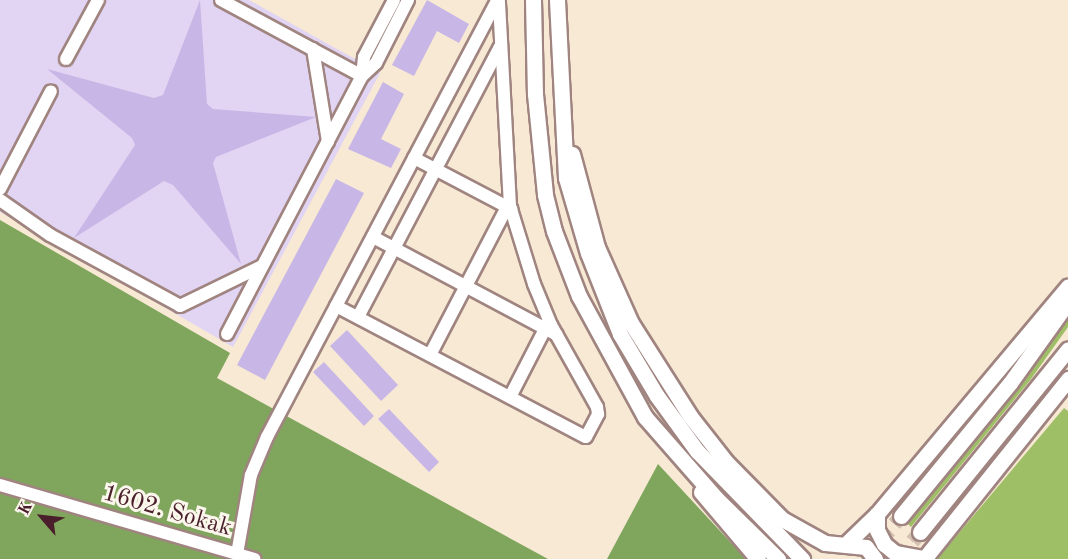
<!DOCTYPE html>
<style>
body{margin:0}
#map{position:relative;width:1068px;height:559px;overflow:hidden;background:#f7e9d4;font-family:"Old Standard TT",serif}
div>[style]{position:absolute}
.built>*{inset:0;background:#e2d4f3}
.green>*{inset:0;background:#9fbf67}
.forest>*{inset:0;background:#7fa65c}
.building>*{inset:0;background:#c8b7e6}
.major-tunnel>*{height:15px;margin-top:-7.5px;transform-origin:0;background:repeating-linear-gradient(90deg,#d4c1b2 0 15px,transparent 0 23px)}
.roads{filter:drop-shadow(2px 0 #a08480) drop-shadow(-2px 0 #a08480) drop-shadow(0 2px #a08480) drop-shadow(0 -2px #a08480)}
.minor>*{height:12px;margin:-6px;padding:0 6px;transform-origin:6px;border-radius:6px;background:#fff}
.major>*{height:15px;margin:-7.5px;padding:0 7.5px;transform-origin:7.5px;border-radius:7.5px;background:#fff}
span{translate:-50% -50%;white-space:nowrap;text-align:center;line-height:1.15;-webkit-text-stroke:6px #fbf7ec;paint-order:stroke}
.street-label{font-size:24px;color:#4a1f2b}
.north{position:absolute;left:12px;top:487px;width:60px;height:60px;-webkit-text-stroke:4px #fbf7ec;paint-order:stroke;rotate:298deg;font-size:16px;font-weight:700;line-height:24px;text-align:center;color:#4a1f2b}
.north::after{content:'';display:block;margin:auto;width:21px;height:27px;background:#4a1f2b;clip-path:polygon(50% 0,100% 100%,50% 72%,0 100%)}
</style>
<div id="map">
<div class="built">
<div style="clip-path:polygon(0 0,249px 0,380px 73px,233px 347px,0 212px)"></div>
</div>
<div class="green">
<div style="clip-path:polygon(1068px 318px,1068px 327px,1031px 379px,911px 527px,908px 524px,1004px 405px)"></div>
<div style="clip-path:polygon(1064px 408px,1068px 411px,1068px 559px,937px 559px)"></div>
</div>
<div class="forest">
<div style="clip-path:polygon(0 220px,230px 353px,217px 378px,548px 559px,0 559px)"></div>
<div style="clip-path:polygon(658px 464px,746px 559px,607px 559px)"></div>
</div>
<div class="building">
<div style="clip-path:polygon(200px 0,207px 104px,213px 109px,316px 117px,216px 157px,213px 163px,241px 264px,173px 185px,164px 181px,74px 238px,135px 145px,132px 138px,47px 69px,154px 98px,163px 95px)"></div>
<div style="clip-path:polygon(427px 0,469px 24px,459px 43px,437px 31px,414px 76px,392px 65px)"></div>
<div style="clip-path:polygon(383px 82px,404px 94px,381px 139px,401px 149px,391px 168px,348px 149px)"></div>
<div style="clip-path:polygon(336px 179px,364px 193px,265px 380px,237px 365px)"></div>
<div style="clip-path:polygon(347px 330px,398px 385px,381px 401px,330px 346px)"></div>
<div style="clip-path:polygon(324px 362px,374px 416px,364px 426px,313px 372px)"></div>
<div style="clip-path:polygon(389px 409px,439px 462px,429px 472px,378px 419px)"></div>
</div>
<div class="major-tunnel">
<div style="left:865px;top:559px;width:56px;rotate:-50.1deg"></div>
<div style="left:898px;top:559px;width:35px;rotate:-51deg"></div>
</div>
<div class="roads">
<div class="minor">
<div style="left:221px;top:0;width:160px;rotate:28.3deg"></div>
<div style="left:313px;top:49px;width:94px;rotate:80.8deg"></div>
<div style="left:66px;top:59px;width:67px;rotate:-61.5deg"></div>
<div style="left:362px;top:76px;width:19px;rotate:-84deg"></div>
<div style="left:364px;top:57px;width:64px;rotate:-62.2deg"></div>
<div style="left:414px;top:158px;width:110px;rotate:27.7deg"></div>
<div style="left:0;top:189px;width:110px;rotate:-62.5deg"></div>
<div style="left:0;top:200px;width:61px;rotate:35deg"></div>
<div style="left:50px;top:235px;width:148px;rotate:28.6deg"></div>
<div style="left:180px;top:306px;width:91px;rotate:-26deg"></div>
<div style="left:373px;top:237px;width:208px;rotate:28deg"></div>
<div style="left:336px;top:306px;width:282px;rotate:27.7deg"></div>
<div style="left:586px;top:437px;width:26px;rotate:-62deg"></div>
<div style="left:598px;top:414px;width:7px;rotate:-98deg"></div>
<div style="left:597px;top:407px;width:94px;rotate:-119.3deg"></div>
<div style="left:551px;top:325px;width:44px;rotate:-112.5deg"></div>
<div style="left:534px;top:284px;width:82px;rotate:-107.1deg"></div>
<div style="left:510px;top:206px;width:206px;rotate:-93.1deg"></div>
<div style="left:358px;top:317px;width:305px;rotate:-62.3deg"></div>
<div style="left:227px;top:334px;width:291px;rotate:-62.4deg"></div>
<div style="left:362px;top:76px;width:19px;rotate:-43deg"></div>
<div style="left:376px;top:63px;width:71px;rotate:-63.1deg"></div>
<div style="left:430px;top:355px;width:167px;rotate:-62.5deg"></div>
<div style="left:510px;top:397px;width:83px;rotate:-62.8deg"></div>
<div style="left:0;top:485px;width:265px;rotate:16.2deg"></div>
<div style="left:237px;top:554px;width:80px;rotate:-80deg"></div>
<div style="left:251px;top:475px;width:41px;rotate:-67.2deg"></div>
<div style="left:267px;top:437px;width:494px;rotate:-62.2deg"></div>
</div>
<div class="major">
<div style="left:533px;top:0;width:94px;rotate:88.8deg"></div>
<div style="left:535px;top:94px;width:101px;rotate:84.3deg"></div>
<div style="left:545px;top:195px;width:37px;rotate:76deg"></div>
<div style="left:554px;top:231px;width:70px;rotate:69deg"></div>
<div style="left:579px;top:296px;width:138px;rotate:61.4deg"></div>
<div style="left:645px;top:417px;width:108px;rotate:48.8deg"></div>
<div style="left:716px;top:498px;width:87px;rotate:44.5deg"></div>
<div style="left:557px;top:0;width:178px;rotate:87.1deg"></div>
<div style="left:566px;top:178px;width:78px;rotate:73.7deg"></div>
<div style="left:588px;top:253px;width:87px;rotate:68.4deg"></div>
<div style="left:620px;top:334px;width:72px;rotate:59.2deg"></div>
<div style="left:657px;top:396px;width:68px;rotate:54deg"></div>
<div style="left:697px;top:451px;width:151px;rotate:45.8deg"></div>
<div style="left:572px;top:154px;width:96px;rotate:75deg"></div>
<div style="left:597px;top:247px;width:83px;rotate:65.9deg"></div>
<div style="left:631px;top:323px;width:110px;rotate:57.6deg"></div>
<div style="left:690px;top:416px;width:58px;rotate:52deg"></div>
<div style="left:726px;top:462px;width:80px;rotate:45.5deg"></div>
<div style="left:782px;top:519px;width:49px;rotate:29.2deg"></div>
<div style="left:825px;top:543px;width:41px;rotate:5.6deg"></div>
<div style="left:866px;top:547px;width:15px;rotate:53deg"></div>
<div style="left:701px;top:492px;width:88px;rotate:49.6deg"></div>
<div style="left:877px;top:514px;width:16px;rotate:90deg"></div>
<div style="left:877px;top:530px;width:16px;rotate:63deg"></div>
<div style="left:884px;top:544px;width:14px;rotate:39deg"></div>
<div style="left:895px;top:553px;width:29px;rotate:10deg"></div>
<div style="left:901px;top:516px;width:172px;rotate:-50.7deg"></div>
<div style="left:1010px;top:383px;width:100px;rotate:-54.4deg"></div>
<div style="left:920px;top:532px;width:235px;rotate:-51deg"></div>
<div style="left:848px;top:542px;width:40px;rotate:-44deg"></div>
<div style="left:877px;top:514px;width:297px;rotate:-50deg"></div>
<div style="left:924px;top:559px;width:231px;rotate:-51.3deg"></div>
</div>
</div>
<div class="street-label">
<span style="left:167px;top:512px;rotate:16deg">1602. Sokak</span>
</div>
<div class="north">K</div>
</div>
